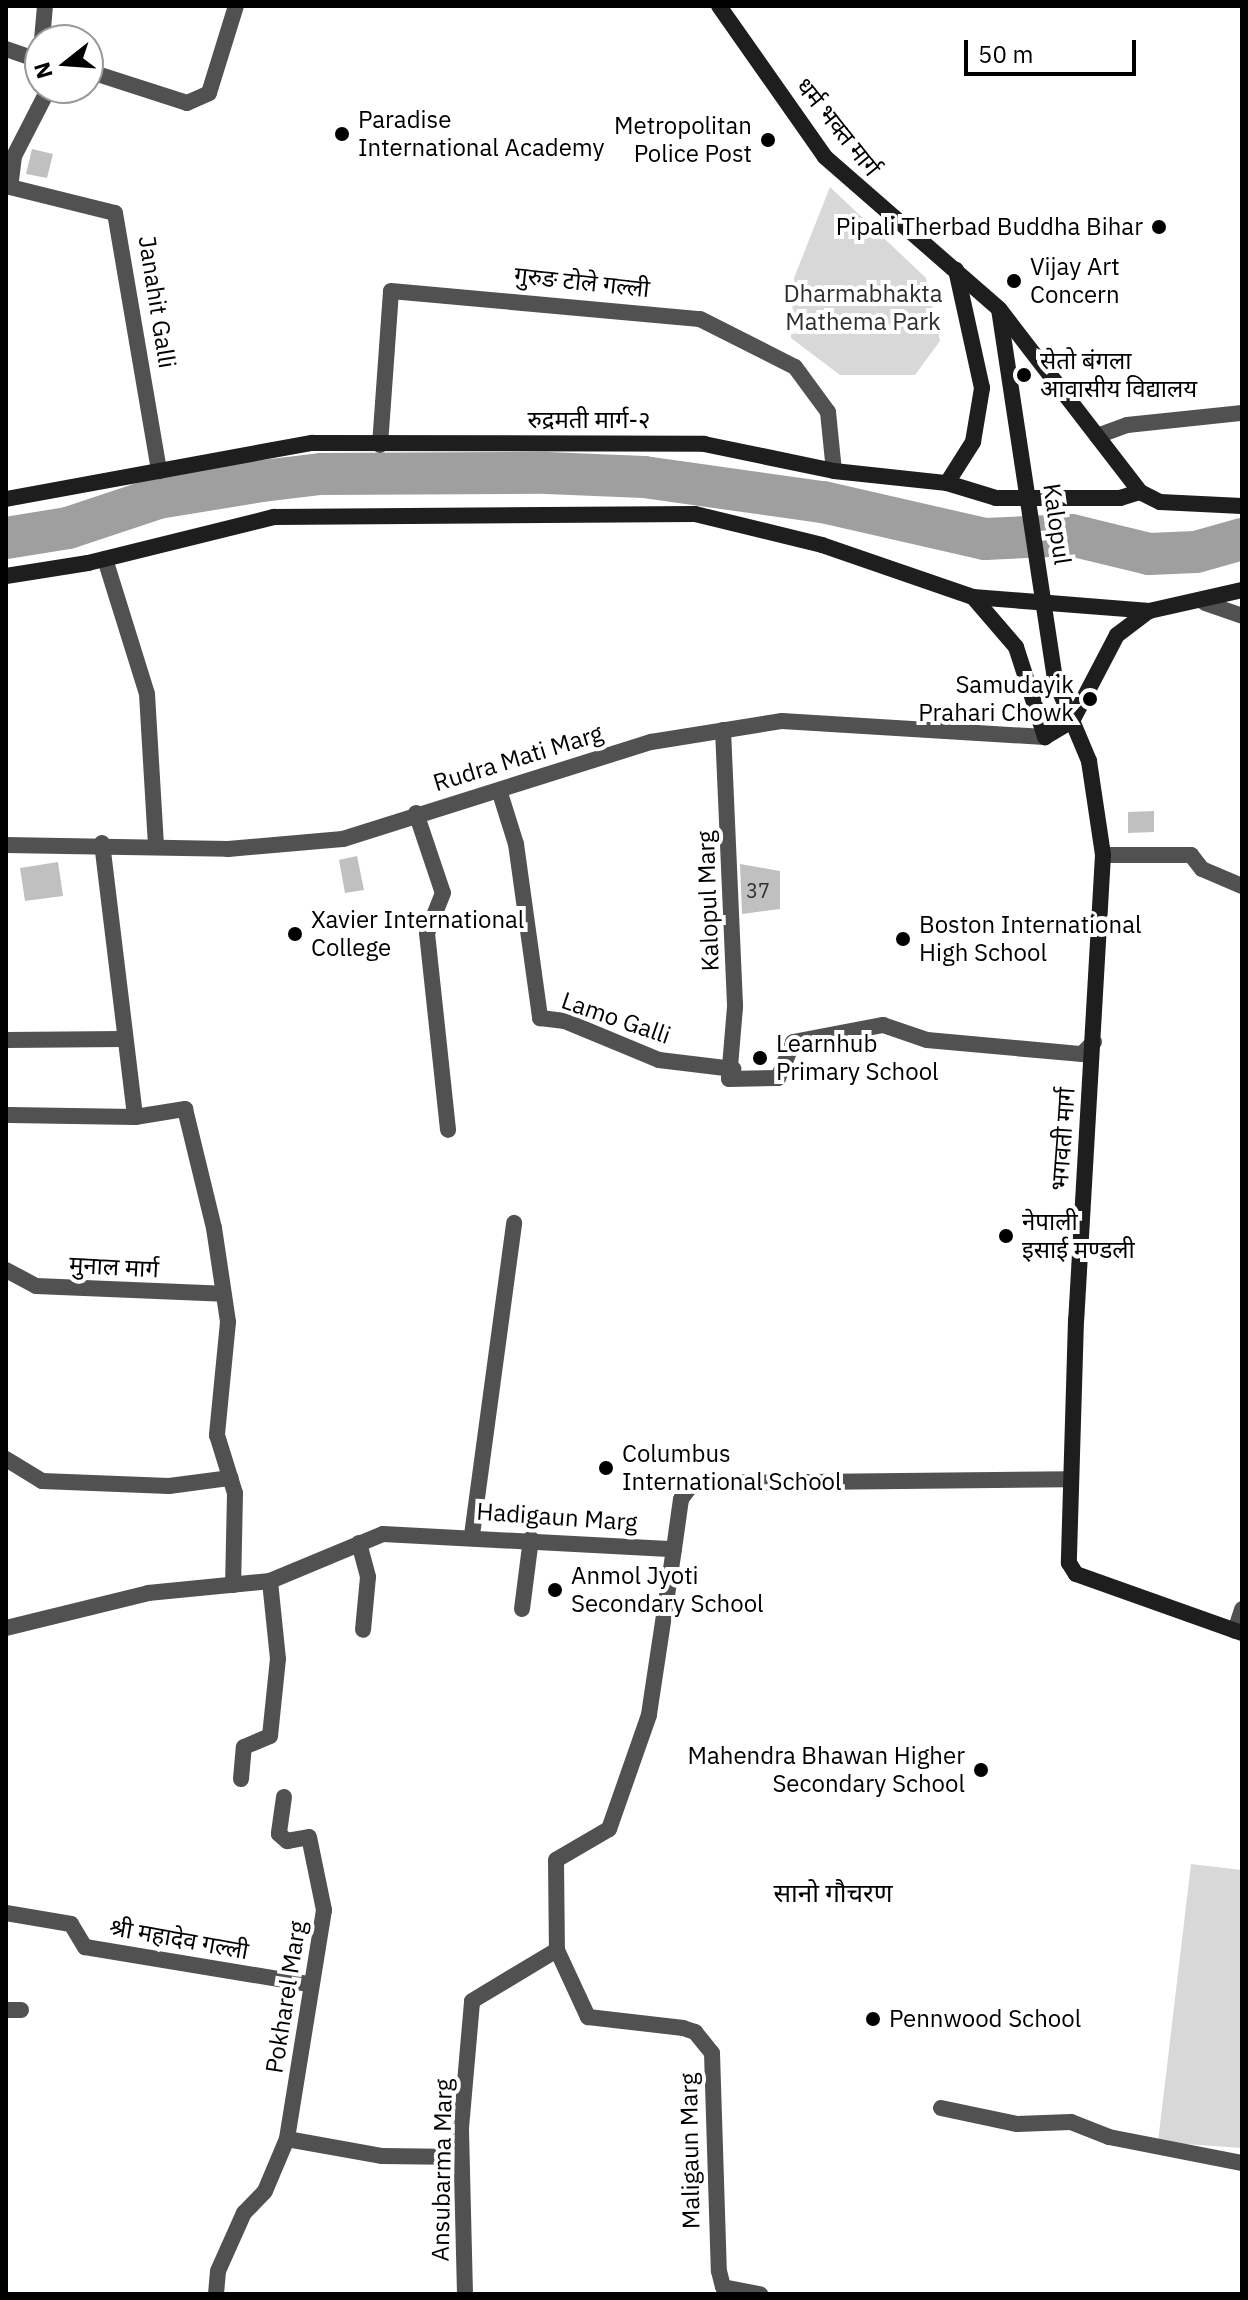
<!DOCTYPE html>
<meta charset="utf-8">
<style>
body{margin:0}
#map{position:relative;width:1248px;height:2300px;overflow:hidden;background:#fff;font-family:"IBM Plex Sans","Noto Sans Devanagari",sans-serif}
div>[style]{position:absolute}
.green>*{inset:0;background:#d8d8d8}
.river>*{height:42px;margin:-21px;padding:0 21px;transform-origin:21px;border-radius:21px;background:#9f9f9f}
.building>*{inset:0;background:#c0c0c0}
.street>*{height:16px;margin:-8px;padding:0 8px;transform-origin:8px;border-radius:8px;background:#515151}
.secondary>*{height:16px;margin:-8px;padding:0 8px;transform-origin:8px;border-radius:8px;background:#1e1e1e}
.dots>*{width:22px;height:22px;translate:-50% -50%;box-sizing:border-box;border:4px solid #fff;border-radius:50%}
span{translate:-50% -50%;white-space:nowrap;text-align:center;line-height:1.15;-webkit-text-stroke:8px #fff;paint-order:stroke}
.number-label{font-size:20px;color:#303030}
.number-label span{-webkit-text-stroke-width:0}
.poi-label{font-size:24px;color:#000}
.left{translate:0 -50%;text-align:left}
.right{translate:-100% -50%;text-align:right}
.street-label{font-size:24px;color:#000}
.park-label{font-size:24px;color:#2f2f2f}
.neighbourhood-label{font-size:26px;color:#000}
.frame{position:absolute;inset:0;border:8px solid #000;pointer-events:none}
.north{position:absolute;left:24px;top:24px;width:80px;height:80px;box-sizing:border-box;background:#fff;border:2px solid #999;border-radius:50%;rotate:253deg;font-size:22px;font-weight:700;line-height:32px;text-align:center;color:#000}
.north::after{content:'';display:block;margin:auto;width:28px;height:36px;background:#000;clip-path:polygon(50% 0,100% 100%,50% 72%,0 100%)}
.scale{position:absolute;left:964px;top:40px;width:172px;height:36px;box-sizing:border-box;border:4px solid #000;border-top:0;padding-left:10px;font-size:24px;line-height:28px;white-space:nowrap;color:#000;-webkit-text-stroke:6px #fff;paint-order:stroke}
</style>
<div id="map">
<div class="green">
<div style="clip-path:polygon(830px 187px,926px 278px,940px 341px,915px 375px,840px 375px,791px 338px,794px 278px)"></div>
<div style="clip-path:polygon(1191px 1864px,1242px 1870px,1242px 2148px,1158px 2142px)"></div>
</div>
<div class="river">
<div style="left:6px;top:538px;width:63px;rotate:-9.2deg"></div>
<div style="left:68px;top:528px;width:95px;rotate:-18.4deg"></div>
<div style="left:158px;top:498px;width:105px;rotate:-9.3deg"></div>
<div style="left:262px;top:481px;width:59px;rotate:-6.8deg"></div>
<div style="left:321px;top:474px;width:226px;rotate:-0.3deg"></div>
<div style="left:547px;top:473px;width:97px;rotate:2.4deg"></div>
<div style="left:644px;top:477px;width:181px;rotate:8deg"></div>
<div style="left:823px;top:502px;width:166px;rotate:12.9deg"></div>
<div style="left:985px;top:539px;width:86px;rotate:-2.7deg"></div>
<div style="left:1071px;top:535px;width:80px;rotate:13.7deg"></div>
<div style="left:1149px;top:554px;width:47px;rotate:-2.4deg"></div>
<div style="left:1196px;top:552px;width:48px;rotate:-15.8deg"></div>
</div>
<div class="building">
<div style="clip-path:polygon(32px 149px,53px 154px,47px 178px,26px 174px)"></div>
<div style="clip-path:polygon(1154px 811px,1154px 832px,1128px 833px,1128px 812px)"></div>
<div style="clip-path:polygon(357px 856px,364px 890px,345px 893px,339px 860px)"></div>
<div style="clip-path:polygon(58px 862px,63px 896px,25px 901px,20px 868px)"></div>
<div style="clip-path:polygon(740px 864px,780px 871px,780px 909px,742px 914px)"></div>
</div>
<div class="street">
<div style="left:42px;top:40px;width:34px;rotate:-85deg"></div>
<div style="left:6px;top:49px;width:36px;rotate:19deg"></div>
<div style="left:88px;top:71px;width:104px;rotate:17.9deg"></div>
<div style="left:187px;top:103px;width:24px;rotate:-24deg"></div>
<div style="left:209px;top:93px;width:91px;rotate:-72.8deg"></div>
<div style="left:49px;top:88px;width:76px;rotate:117.2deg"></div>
<div style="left:14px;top:156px;width:31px;rotate:97deg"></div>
<div style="left:10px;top:187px;width:108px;rotate:13.9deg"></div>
<div style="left:115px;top:213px;width:262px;rotate:80.3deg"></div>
<div style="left:1097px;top:436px;width:32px;rotate:-20deg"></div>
<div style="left:1127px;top:425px;width:116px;rotate:-6deg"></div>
<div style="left:380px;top:445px;width:154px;rotate:-85.9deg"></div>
<div style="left:391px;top:291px;width:310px;rotate:5.2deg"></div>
<div style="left:700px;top:319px;width:106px;rotate:26.8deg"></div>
<div style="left:795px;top:367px;width:56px;rotate:53.7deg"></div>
<div style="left:828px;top:412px;width:59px;rotate:84.2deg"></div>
<div style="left:105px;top:559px;width:141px;rotate:72.7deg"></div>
<div style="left:147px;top:694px;width:150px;rotate:86.6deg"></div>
<div style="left:1205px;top:603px;width:39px;rotate:19deg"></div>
<div style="left:723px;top:730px;width:277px;rotate:87.5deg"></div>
<div style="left:735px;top:1007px;width:72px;rotate:94.8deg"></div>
<div style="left:729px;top:1079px;width:49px;rotate:-1.2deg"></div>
<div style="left:778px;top:1078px;width:39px;rotate:-67deg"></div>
<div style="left:793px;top:1042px;width:92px;rotate:-10.7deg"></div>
<div style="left:883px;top:1025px;width:46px;rotate:18.8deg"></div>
<div style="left:927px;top:1040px;width:156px;rotate:5.2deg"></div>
<div style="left:1082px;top:1054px;width:17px;rotate:-45deg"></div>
<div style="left:500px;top:793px;width:53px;rotate:72.6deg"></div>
<div style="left:516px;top:844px;width:176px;rotate:82.1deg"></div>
<div style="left:540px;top:1018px;width:25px;rotate:7deg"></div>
<div style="left:565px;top:1021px;width:102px;rotate:22.5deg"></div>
<div style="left:659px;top:1060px;width:75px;rotate:6.9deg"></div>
<div style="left:416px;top:813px;width:84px;rotate:71.4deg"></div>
<div style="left:443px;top:893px;width:43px;rotate:111.8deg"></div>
<div style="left:427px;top:933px;width:198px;rotate:83.9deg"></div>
<div style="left:102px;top:843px;width:276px;rotate:83.1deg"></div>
<div style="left:135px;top:1117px;width:51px;rotate:-9.1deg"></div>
<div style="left:185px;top:1109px;width:122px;rotate:76.3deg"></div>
<div style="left:214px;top:1228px;width:95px;rotate:81.5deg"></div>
<div style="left:228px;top:1322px;width:114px;rotate:95.6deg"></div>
<div style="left:217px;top:1435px;width:61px;rotate:72.8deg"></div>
<div style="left:235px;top:1493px;width:92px;rotate:91.2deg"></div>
<div style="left:6px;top:845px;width:222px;rotate:1deg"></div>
<div style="left:228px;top:849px;width:115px;rotate:-5deg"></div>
<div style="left:343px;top:839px;width:323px;rotate:-17.5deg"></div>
<div style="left:651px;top:742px;width:133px;rotate:-9.1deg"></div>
<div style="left:782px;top:721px;width:263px;rotate:3.5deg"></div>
<div style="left:1103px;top:855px;width:88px"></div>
<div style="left:1191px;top:855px;width:18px;rotate:52deg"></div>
<div style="left:1202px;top:869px;width:43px;rotate:23deg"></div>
<div style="left:6px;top:1040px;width:117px;rotate:-0.5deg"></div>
<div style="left:9px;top:1115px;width:126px;rotate:0.9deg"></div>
<div style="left:6px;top:1270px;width:34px;rotate:28deg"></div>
<div style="left:36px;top:1286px;width:187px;rotate:2.4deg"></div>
<div style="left:6px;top:1459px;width:42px;rotate:31.4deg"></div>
<div style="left:42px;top:1481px;width:127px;rotate:2.3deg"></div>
<div style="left:169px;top:1486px;width:62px;rotate:-7.5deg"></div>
<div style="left:472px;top:1535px;width:315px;rotate:-82.3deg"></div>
<div style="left:359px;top:1543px;width:35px;rotate:75deg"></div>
<div style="left:368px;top:1577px;width:53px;rotate:95.4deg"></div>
<div style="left:674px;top:1549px;width:168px;rotate:98.6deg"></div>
<div style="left:649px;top:1715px;width:121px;rotate:109.3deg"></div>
<div style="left:609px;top:1829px;width:61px;rotate:149.7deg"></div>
<div style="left:556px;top:1860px;width:90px;rotate:89.4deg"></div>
<div style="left:557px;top:1950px;width:74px;rotate:65.2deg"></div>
<div style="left:588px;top:2017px;width:96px;rotate:6.6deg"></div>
<div style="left:683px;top:2028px;width:13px;rotate:18deg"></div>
<div style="left:695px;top:2032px;width:27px;rotate:51deg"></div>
<div style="left:712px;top:2053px;width:218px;rotate:88.2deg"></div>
<div style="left:719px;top:2271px;width:16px;rotate:76deg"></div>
<div style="left:723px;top:2287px;width:38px;rotate:11deg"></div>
<div style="left:522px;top:1609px;width:71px;rotate:-82.7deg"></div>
<div style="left:6px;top:1628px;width:146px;rotate:-13.8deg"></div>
<div style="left:148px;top:1593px;width:123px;rotate:-5.6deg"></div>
<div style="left:270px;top:1581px;width:122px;rotate:-22.6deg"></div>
<div style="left:383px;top:1534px;width:291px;rotate:3deg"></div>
<div style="left:674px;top:1549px;width:50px;rotate:-82deg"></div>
<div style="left:681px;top:1499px;width:15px;rotate:-53deg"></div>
<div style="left:690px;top:1487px;width:14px;rotate:-17deg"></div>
<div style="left:703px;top:1483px;width:366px;rotate:-0.6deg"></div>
<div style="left:1235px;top:1631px;width:23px;rotate:-72deg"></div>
<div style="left:241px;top:1779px;width:32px;rotate:-85deg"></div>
<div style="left:244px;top:1747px;width:28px;rotate:-23deg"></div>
<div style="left:270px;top:1736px;width:77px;rotate:-84.1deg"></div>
<div style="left:278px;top:1659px;width:78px;rotate:-95.9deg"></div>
<div style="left:284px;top:1797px;width:37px;rotate:98deg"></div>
<div style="left:279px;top:1834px;width:11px;rotate:41deg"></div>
<div style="left:287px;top:1841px;width:22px;rotate:-10deg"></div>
<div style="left:309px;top:1837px;width:75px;rotate:78.4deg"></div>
<div style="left:324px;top:1910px;width:232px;rotate:99.2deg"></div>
<div style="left:6px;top:1913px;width:66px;rotate:9.6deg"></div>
<div style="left:71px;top:1924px;width:27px;rotate:59deg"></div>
<div style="left:85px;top:1947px;width:227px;rotate:9.4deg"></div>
<div style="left:6px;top:2010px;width:15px"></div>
<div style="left:941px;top:2108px;width:78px;rotate:11.9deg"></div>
<div style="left:1017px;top:2124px;width:54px;rotate:-2.1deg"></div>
<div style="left:1071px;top:2122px;width:41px;rotate:21.5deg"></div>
<div style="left:1109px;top:2137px;width:136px;rotate:11.1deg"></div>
<div style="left:216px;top:2294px;width:23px;rotate:-85deg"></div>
<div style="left:218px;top:2271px;width:64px;rotate:-65.9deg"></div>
<div style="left:244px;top:2213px;width:30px;rotate:-46deg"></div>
<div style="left:265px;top:2191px;width:56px;rotate:-67.1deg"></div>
<div style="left:287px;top:2139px;width:97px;rotate:10.1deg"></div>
<div style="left:382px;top:2156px;width:79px;rotate:0.7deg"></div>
<div style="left:465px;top:2294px;width:166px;rotate:-91.4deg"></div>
<div style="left:461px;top:2128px;width:127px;rotate:-85deg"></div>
<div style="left:472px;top:2001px;width:99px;rotate:-31deg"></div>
</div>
<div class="secondary">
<div style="left:719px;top:6px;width:184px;rotate:54.9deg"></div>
<div style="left:825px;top:157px;width:231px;rotate:41.1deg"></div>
<div style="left:999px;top:309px;width:375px;rotate:81.4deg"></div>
<div style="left:1055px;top:680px;width:88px;rotate:67.2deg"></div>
<div style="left:1089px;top:761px;width:95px;rotate:81.5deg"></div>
<div style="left:1103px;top:855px;width:466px;rotate:93.3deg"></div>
<div style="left:1076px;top:1320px;width:243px;rotate:91.7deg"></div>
<div style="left:1069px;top:1563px;width:13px;rotate:58deg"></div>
<div style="left:1076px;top:1574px;width:176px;rotate:19.6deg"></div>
<div style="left:1000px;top:310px;width:230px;rotate:52.4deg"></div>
<div style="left:1140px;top:492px;width:22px;rotate:27deg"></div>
<div style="left:1160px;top:502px;width:82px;rotate:2.8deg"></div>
<div style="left:947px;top:483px;width:51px;rotate:17deg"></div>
<div style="left:996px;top:498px;width:124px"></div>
<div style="left:1120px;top:498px;width:21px;rotate:-17deg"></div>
<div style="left:6px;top:499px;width:311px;rotate:-10.4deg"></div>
<div style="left:312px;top:443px;width:392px;rotate:0.1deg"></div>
<div style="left:704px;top:444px;width:133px;rotate:11.7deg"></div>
<div style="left:834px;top:471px;width:114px;rotate:6.1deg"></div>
<div style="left:947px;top:483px;width:49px;rotate:-57.6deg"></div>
<div style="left:973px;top:442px;width:55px;rotate:-80.5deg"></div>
<div style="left:982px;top:388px;width:121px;rotate:-102.4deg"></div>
<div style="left:6px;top:576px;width:83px;rotate:-9deg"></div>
<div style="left:88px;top:563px;width:192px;rotate:-13.9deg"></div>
<div style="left:274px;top:517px;width:421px;rotate:-0.4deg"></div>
<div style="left:695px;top:514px;width:131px;rotate:13.7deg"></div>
<div style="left:822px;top:545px;width:160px;rotate:19deg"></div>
<div style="left:973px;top:597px;width:66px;rotate:49.3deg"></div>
<div style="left:1016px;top:647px;width:95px;rotate:72.1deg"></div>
<div style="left:1045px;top:737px;width:31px;rotate:-31deg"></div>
<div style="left:1072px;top:721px;width:97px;rotate:-62.4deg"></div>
<div style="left:1117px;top:635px;width:40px;rotate:-37deg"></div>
<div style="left:1149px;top:611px;width:95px;rotate:-12.7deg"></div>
<div style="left:973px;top:597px;width:177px;rotate:4.5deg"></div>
</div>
<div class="dots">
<div style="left:342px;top:134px;background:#000"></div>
<div style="left:768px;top:140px;background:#000"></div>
<div style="left:1159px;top:227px;background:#000"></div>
<div style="left:1014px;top:281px;background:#000"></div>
<div style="left:1024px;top:375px;background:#000"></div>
<div style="left:1090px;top:699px;background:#000"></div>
<div style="left:295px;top:934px;background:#000"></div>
<div style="left:903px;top:939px;background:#000"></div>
<div style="left:760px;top:1058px;background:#000"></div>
<div style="left:1006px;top:1236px;background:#000"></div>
<div style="left:606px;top:1468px;background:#000"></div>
<div style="left:555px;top:1590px;background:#000"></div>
<div style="left:981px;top:1770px;background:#000"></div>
<div style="left:873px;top:2019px;background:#000"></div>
</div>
<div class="number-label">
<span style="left:758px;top:890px">37</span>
</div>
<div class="poi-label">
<span class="left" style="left:358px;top:134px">Paradise<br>International Academy</span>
<span class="right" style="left:752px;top:140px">Metropolitan<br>Police Post</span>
<span class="right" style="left:1143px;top:227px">Pipali Therbad Buddha Bihar</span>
<span class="left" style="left:1030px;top:281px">Vijay Art<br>Concern</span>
<span class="left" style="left:1040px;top:375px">सेतो बंगला<br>आवासीय विद्यालय</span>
<span class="right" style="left:1074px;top:699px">Samudayik<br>Prahari Chowk</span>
<span class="left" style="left:311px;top:934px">Xavier International<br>College</span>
<span class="left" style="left:919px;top:939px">Boston International<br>High School</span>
<span class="left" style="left:776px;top:1058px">Learnhub<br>Primary School</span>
<span class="left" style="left:1022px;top:1236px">नेपाली<br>इसाई मण्डली</span>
<span class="left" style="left:622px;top:1468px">Columbus<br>International School</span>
<span class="left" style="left:571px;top:1590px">Anmol Jyoti<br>Secondary School</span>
<span class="right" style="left:965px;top:1770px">Mahendra Bhawan Higher<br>Secondary School</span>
<span class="left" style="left:889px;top:2019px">Pennwood School</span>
</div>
<div class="street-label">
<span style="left:838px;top:127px;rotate:51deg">धर्म भक्त मार्ग</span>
<span style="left:582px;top:282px;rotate:6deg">गुरुङ टोले गल्ली</span>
<span style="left:157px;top:302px;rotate:81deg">Janahit Galli</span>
<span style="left:589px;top:420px">रुद्रमती मार्ग-२</span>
<span style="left:1057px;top:524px;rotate:82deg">Kalopul</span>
<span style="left:518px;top:758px;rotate:-17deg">Rudra Mati Marg</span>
<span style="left:708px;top:901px;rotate:-92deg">Kalopul Marg</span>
<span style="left:616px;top:1018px;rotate:19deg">Lamo Galli</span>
<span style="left:1063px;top:1139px;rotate:-86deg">भगवती मार्ग</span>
<span style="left:114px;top:1267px;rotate:3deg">मुनाल मार्ग</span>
<span style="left:557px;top:1517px;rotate:4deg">Hadigaun Marg</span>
<span style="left:179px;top:1939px;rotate:10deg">श्री महादेव गल्ली</span>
<span style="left:286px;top:1997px;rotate:-81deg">Pokharel Marg</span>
<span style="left:690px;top:2151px;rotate:-91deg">Maligaun Marg</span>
<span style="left:442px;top:2170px;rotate:-89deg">Ansubarma Marg</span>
</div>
<div class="park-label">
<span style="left:863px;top:308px">Dharmabhakta<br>Mathema Park</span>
</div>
<div class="neighbourhood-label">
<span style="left:833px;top:1893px">सानो गौचरण</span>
</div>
<div class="frame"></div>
<div class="north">N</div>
<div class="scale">50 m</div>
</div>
